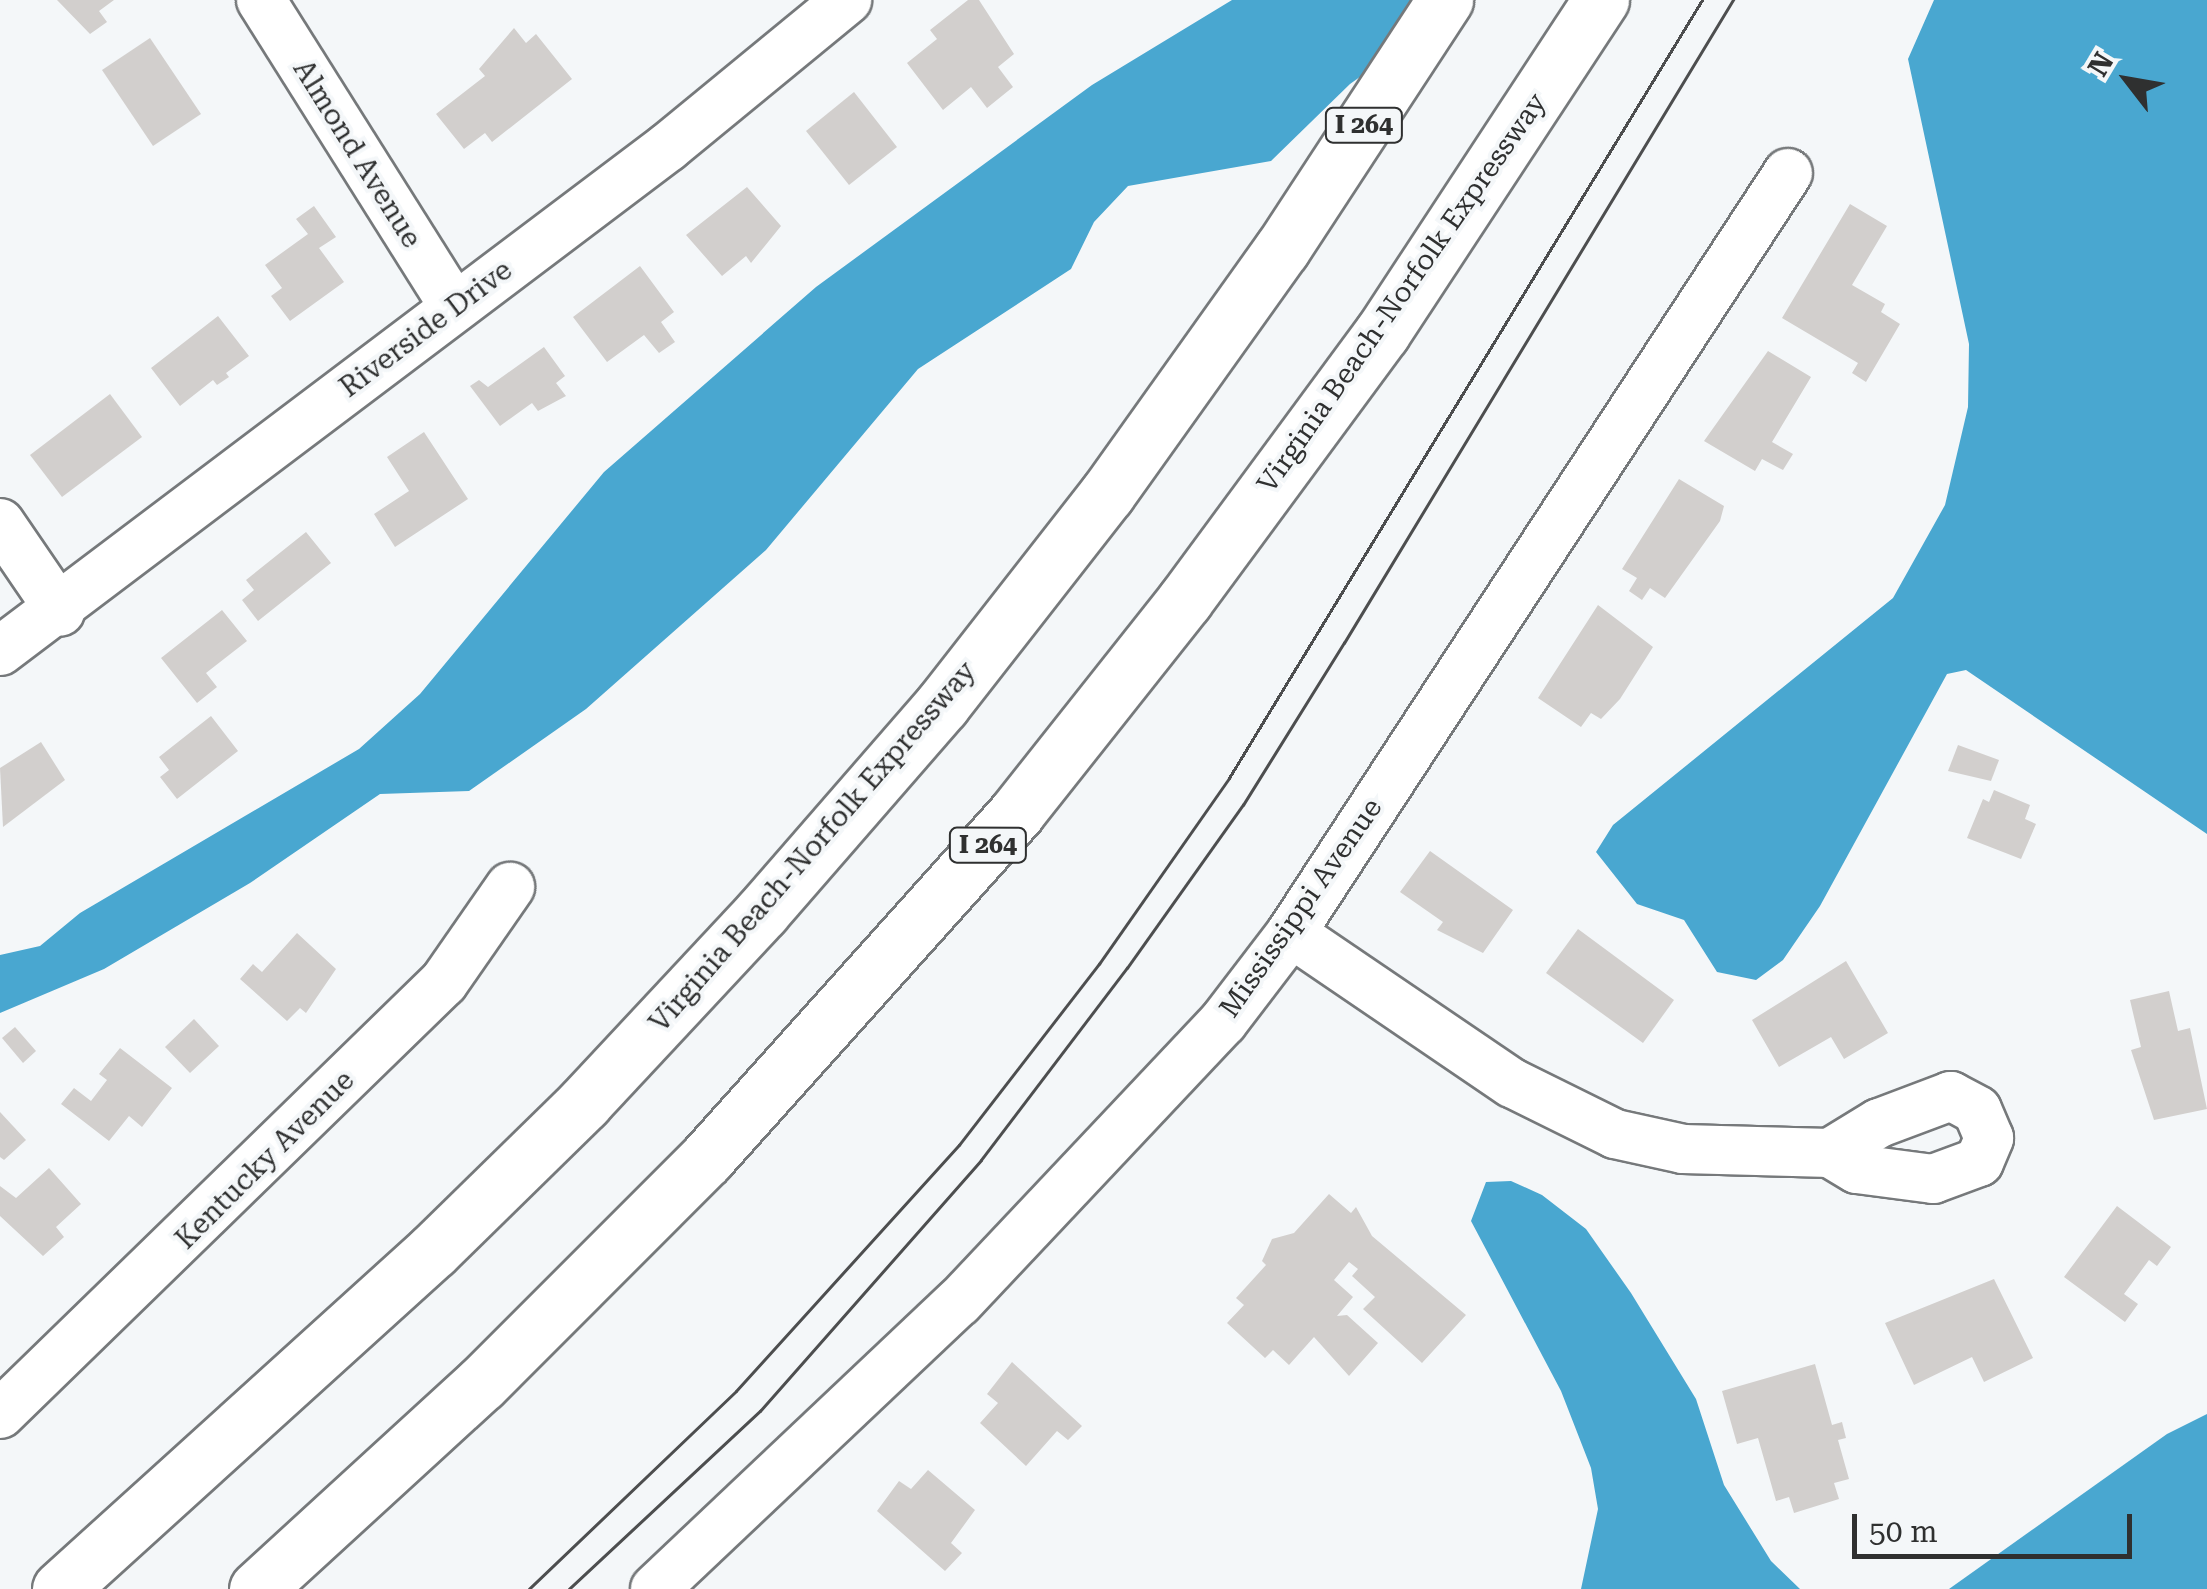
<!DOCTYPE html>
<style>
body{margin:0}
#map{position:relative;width:2207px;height:1589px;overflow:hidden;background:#f4f7f9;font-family:"Roboto Serif",serif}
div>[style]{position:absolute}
.water>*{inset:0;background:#49a7d0}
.building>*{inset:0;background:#d2cfcd}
.roads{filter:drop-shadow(2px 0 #76797b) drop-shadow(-2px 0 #76797b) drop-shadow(0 2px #76797b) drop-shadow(0 -2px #76797b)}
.minor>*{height:48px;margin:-24px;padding:0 24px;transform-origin:24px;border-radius:24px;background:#fff}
.highway>*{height:55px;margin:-27.5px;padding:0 27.5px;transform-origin:27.5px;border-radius:27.5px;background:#fff}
.tram>*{height:2.5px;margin:-1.25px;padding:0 1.25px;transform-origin:1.25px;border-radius:1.25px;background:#4d4e4f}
span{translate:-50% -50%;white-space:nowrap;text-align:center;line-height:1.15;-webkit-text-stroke:8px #f4f7f9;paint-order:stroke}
.shield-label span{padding:2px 8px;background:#f4f7f9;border:2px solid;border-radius:8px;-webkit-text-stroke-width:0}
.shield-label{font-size:25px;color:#2f3030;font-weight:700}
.street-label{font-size:28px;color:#2f3030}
.north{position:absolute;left:2077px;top:30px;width:100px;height:100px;-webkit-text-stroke:8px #f4f7f9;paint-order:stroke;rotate:301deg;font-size:28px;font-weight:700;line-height:40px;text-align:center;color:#2f3030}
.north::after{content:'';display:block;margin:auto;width:35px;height:45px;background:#2f3030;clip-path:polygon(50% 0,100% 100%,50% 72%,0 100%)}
.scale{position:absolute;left:1852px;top:1514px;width:280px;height:45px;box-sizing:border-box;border:5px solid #2f3030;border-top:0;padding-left:12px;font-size:30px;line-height:35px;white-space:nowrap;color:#2f3030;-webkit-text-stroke:8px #f4f7f9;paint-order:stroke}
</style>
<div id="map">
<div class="water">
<div style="clip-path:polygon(1232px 0,1453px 0,1420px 34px,1350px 84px,1271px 161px,1128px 186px,1094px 222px,1071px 269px,918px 369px,766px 550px,586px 709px,469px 791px,380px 794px,250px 883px,104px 969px,0 1013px,0 955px,40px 946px,80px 913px,359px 749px,420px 694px,604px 472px,816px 287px,1092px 85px)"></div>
<div style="clip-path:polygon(1934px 0,2207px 0,2207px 834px,1966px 670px,1947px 674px,1820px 906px,1783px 960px,1756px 980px,1717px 972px,1684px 920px,1637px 904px,1596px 852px,1613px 825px,1893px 598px,1945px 505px,1968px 407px,1969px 344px,1908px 59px)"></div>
<div style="clip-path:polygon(1511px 1181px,1542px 1195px,1586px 1229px,1631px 1293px,1696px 1399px,1724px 1485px,1771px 1561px,1800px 1589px,1581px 1589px,1598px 1509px,1591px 1468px,1561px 1391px,1471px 1221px,1486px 1182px)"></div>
<div style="clip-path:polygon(2207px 1414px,2207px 1589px,1949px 1589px,2167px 1434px)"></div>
</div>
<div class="building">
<div style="clip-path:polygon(57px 0,114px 0,99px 11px,107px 22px,90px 34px)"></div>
<div style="clip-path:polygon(968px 0,979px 0,1014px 54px,998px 67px,1013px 87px,987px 108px,971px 87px,943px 110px,907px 63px,937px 39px,930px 30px)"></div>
<div style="clip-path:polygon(514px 28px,526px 43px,536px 34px,572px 79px,492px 142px,485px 133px,464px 149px,436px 114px,485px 76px,479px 69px)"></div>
<div style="clip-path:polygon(150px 38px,201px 114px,153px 146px,102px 70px)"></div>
<div style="clip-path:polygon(854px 92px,897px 147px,849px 185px,806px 131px)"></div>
<div style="clip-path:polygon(747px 187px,781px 226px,751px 263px,746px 256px,722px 276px,686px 235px)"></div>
<div style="clip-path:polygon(1850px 204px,1887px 226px,1852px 285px,1885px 304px,1881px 312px,1900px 324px,1866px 382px,1852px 373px,1858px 363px,1782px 318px)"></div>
<div style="clip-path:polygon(314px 206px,336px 237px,319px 248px,344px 282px,290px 321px,271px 296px,282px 288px,265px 265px,308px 234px,296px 219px)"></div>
<div style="clip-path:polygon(640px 266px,674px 312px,661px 322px,675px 342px,659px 353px,644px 335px,607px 362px,573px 317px)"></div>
<div style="clip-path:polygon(218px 316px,249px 356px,226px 373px,229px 377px,217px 385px,213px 380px,180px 406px,151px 368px)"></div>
<div style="clip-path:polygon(544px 347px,565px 376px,556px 383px,566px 396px,538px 411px,532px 403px,500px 426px,470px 386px,479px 380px,488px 387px)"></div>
<div style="clip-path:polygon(1768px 351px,1811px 377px,1772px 442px,1793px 454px,1783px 470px,1762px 459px,1755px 471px,1704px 441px)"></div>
<div style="clip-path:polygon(110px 394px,142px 437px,62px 497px,30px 455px)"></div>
<div style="clip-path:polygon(424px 432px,468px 499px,395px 547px,374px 514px,409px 491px,387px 457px)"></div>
<div style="clip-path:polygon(1679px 479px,1724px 506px,1720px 521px,1665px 598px,1650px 588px,1642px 600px,1629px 591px,1637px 578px,1622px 569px)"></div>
<div style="clip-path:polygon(306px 532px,331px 563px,258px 621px,242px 600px,254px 590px,246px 580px)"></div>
<div style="clip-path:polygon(1598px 605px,1653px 647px,1620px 699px,1601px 719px,1591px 713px,1581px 727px,1538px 698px)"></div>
<div style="clip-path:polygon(222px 610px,247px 641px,206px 673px,217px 687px,197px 703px,161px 658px)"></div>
<div style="clip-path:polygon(211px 716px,238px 751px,177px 799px,160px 777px,169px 770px,159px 757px)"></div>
<div style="clip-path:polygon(41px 742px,65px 780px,3px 827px,0 768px)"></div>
<div style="clip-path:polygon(1958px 745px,1999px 760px,1991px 781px,1948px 771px)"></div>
<div style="clip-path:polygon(1994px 790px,2030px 805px,2025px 819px,2036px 824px,2021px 859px,1967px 838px,1983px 799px,1989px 802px)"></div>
<div style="clip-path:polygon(1430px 851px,1513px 910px,1483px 953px,1437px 930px,1443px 922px,1400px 892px)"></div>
<div style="clip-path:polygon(1578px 929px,1674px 1000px,1643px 1043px,1546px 973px)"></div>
<div style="clip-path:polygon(297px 933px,336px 969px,306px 1013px,300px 1008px,287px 1021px,240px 979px,253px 964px,262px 972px)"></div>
<div style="clip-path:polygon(1846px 961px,1888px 1033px,1844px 1059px,1831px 1037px,1779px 1067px,1752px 1020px)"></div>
<div style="clip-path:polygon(2169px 991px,2178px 1031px,2190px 1028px,2207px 1109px,2154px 1120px,2131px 1050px,2141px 1047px,2130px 1000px)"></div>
<div style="clip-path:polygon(194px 1019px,219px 1046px,190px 1073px,165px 1047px)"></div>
<div style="clip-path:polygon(15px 1027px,36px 1051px,23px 1063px,2px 1038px)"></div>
<div style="clip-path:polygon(120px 1048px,172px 1088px,142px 1127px,129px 1116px,109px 1141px,61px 1104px,74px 1088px,91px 1101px,107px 1080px,99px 1074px)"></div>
<div style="clip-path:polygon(0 1112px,26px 1140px,4px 1160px,0 1157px)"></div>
<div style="clip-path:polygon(49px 1168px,81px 1204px,56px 1227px,64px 1237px,43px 1256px,0 1216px,0 1186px,16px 1198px)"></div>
<div style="clip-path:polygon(1329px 1194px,1351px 1213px,1356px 1207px,1372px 1236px,1466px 1315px,1422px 1363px,1363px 1309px,1375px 1297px,1352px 1276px,1358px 1269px,1349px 1262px,1334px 1280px,1353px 1297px,1337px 1316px,1347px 1315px,1378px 1343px,1349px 1376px,1314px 1337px,1289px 1365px,1273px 1350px,1265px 1358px,1227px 1323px,1244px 1305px,1236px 1298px,1266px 1265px,1262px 1261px,1272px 1239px,1294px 1233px)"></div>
<div style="clip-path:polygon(2117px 1206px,2171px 1247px,2157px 1266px,2149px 1260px,2124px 1294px,2138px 1304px,2125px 1322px,2064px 1277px)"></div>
<div style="clip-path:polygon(1994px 1279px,2033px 1358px,1984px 1382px,1972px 1357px,1914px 1385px,1885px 1323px)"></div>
<div style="clip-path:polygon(1012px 1362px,1082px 1426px,1068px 1440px,1057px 1431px,1026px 1466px,980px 1423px,998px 1403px,987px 1394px)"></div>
<div style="clip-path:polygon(1815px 1364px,1832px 1425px,1842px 1422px,1846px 1438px,1838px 1440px,1849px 1479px,1834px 1483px,1839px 1499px,1794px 1513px,1789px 1497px,1776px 1501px,1758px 1438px,1737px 1444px,1722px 1391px)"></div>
<div style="clip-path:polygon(928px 1470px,975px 1510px,951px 1543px,962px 1553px,945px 1571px,877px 1511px,899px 1481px,911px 1489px)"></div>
</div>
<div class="roads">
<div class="minor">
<div style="left:261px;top:0;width:363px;rotate:57.8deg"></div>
<div style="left:0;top:523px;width:107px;rotate:55.7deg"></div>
<div style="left:0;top:651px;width:837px;rotate:-37.03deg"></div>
<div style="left:668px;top:147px;width:232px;rotate:-39.4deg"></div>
<div style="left:1291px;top:933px;width:267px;rotate:34.2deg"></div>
<div style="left:1512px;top:1083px;width:115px;rotate:26.3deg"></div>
<div style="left:1615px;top:1134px;width:70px;rotate:12.4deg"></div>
<div style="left:1683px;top:1149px;width:147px;rotate:1.6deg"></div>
<div style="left:1830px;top:1153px;width:31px;rotate:31deg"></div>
<div style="left:1857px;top:1169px;width:77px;rotate:7.5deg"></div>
<div style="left:1933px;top:1179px;width:49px;rotate:-20.3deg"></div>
<div style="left:1979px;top:1162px;width:26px;rotate:-67deg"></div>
<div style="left:1989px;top:1138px;width:30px;rotate:-113deg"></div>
<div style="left:1977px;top:1110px;width:30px;rotate:-152deg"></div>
<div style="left:1951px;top:1096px;width:77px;rotate:159.4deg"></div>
<div style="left:1879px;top:1123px;width:57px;rotate:148.5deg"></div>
<div style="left:0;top:1414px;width:619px;rotate:-44.22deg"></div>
<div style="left:444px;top:982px;width:116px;rotate:-55.2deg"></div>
<div style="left:655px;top:1589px;width:418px;rotate:-43.4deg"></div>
<div style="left:959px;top:1302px;width:385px;rotate:-46.7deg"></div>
<div style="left:1223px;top:1022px;width:112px;rotate:-52.6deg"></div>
<div style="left:1291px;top:933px;width:908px;rotate:-56.82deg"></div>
</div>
<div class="highway">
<div style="left:60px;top:1589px;width:505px;rotate:-42.19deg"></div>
<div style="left:434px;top:1250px;width:210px;rotate:-44.4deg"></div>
<div style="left:584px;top:1103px;width:261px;rotate:-47deg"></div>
<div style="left:762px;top:912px;width:274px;rotate:-49deg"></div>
<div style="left:942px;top:705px;width:268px;rotate:-52deg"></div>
<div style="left:1107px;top:494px;width:301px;rotate:-54.5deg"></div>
<div style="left:1282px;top:249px;width:298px;rotate:-56.8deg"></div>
<div style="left:257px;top:1589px;width:305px;rotate:-42.5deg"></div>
<div style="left:482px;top:1383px;width:317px;rotate:-45deg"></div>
<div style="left:706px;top:1159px;width:466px;rotate:-48.1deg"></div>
<div style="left:1017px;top:812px;width:270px;rotate:-51.6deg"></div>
<div style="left:1185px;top:600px;width:332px;rotate:-53.6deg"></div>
<div style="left:1382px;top:333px;width:399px;rotate:-56.7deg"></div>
</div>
</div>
<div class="tram">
<div style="left:529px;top:1589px;width:286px;rotate:-43.7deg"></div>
<div style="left:736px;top:1391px;width:332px;rotate:-47.8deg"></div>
<div style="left:959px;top:1145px;width:229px;rotate:-52.3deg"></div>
<div style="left:1099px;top:964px;width:227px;rotate:-55deg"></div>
<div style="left:1229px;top:778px;width:911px;rotate:-58.7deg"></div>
<div style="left:569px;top:1589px;width:261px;rotate:-43deg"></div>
<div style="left:760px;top:1411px;width:334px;rotate:-48.6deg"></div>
<div style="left:981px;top:1160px;width:241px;rotate:-52.8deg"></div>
<div style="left:1127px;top:968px;width:200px;rotate:-54.6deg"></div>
<div style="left:1243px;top:805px;width:191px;rotate:-58.1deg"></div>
<div style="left:1344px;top:643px;width:752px;rotate:-58.83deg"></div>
</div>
<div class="shield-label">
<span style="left:1364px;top:125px">I 264</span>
<span style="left:988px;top:845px">I 264</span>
</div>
<div class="street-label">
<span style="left:357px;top:154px;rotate:58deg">Almond Avenue</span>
<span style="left:1402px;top:293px;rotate:-55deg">Virginia Beach-Norfolk Expressway</span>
<span style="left:426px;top:329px;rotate:-37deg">Riverside Drive</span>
<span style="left:813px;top:847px;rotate:-49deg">Virginia Beach-Norfolk Expressway</span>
<span style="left:1301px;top:908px;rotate:-55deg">Mississippi Avenue</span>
<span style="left:265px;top:1160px;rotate:-45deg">Kentucky Avenue</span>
</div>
<div class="north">N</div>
<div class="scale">50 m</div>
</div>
